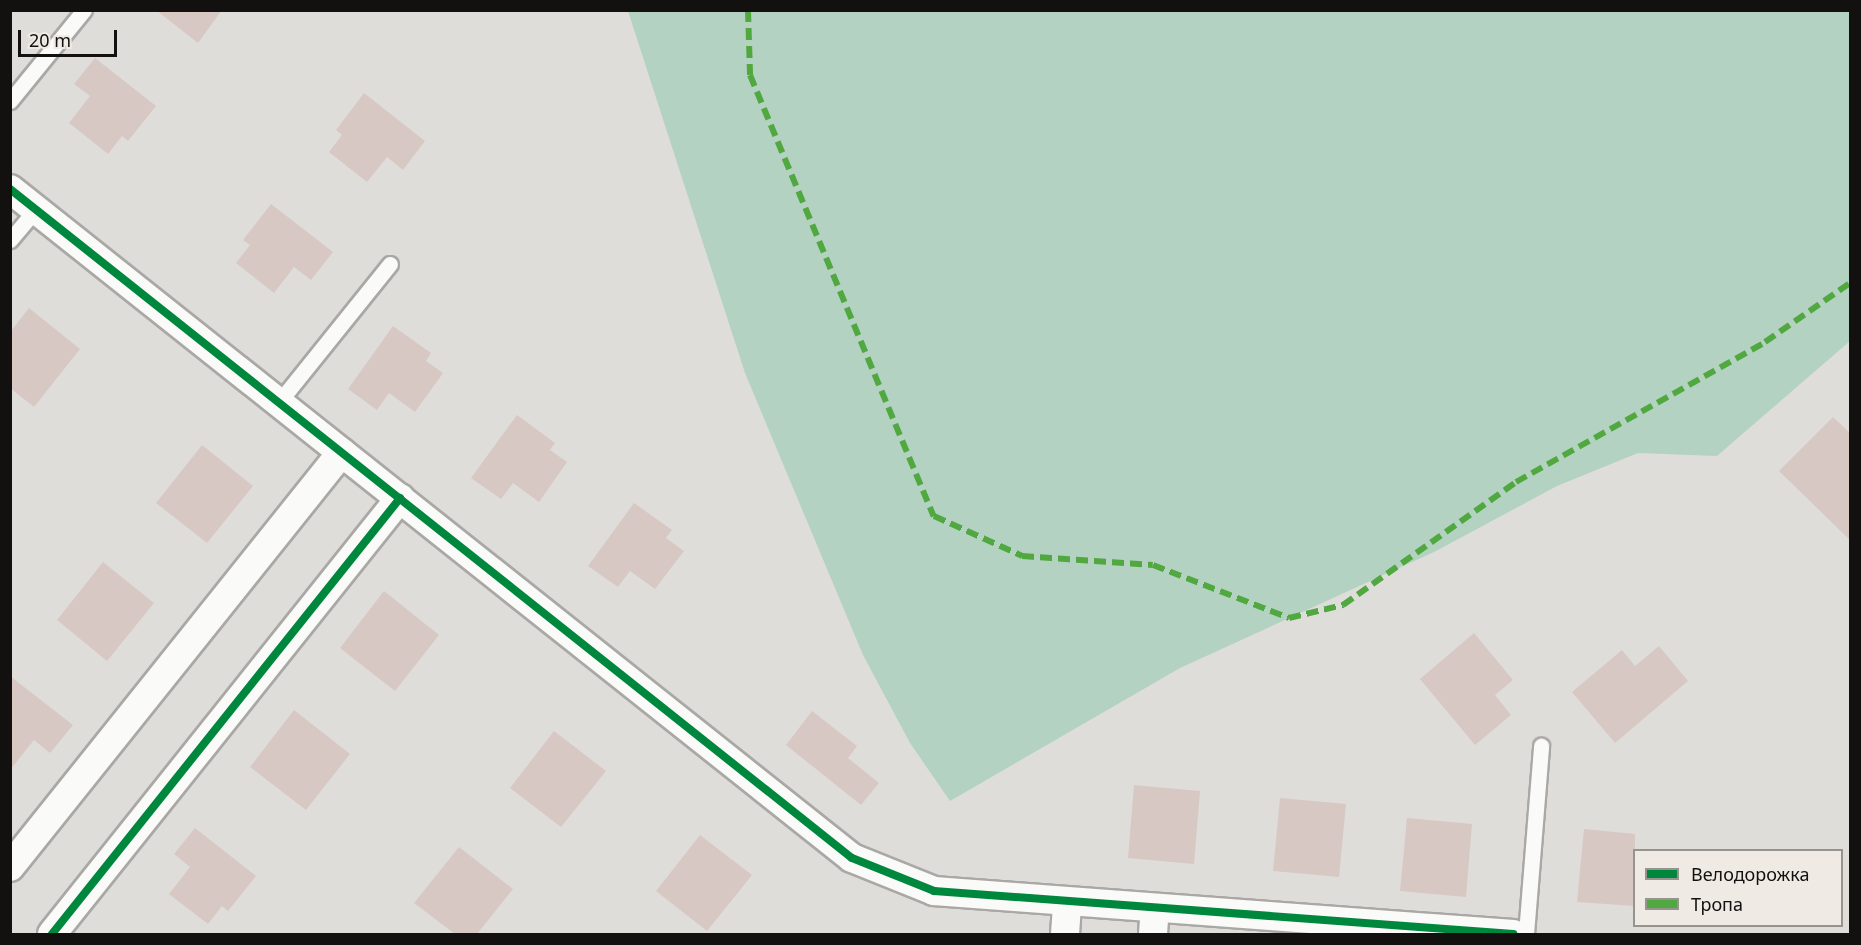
<!DOCTYPE html>
<meta charset="utf-8">
<style>
body{margin:0}
#map{position:relative;width:1861px;height:945px;overflow:hidden;background:#dfddda;font-family:"Noto Sans",sans-serif}
div>[style]{position:absolute}
.green>*{inset:0;background:#b3d2c1}
.building>*{inset:0;background:#d7c8c3}
.roads{filter:drop-shadow(2px 0 #aaa8a5) drop-shadow(-2px 0 #aaa8a5) drop-shadow(0 2px #aaa8a5) drop-shadow(0 -2px #aaa8a5)}
.lane>*{height:15px;margin:-7.5px;padding:0 7.5px;transform-origin:7.5px;border-radius:7.5px;background:#fafaf9}
.street>*{height:28px;margin:-14px;padding:0 14px;transform-origin:14px;border-radius:14px;background:#fafaf9}
.quiet>*{height:6px;margin-top:-3px;transform-origin:0;background:repeating-linear-gradient(90deg,#51a841 0 12px,transparent 0 18px)}
.cycleway>*{height:8px;margin:-4px;padding:0 4px;transform-origin:4px;border-radius:4px;background:#00873e}
span{translate:-50% -50%;white-space:nowrap;text-align:center;line-height:1.15;-webkit-text-stroke:6px #efeae4;paint-order:stroke}
.frame{position:absolute;inset:0;border:12px solid #12110f;pointer-events:none}
.legend{position:absolute;left:1633px;top:849px;width:210px;height:78px;box-sizing:border-box;background:#efeae4;border:2px solid #97938f;margin:0;padding:8px 10px;list-style:none;font-size:18px;color:#12110f}
.legend li{display:flex;align-items:center;gap:12px;height:30px}
.legend b{width:30px;border:2px solid #97938f}
.scale{position:absolute;left:18px;top:30px;width:99px;height:27px;box-sizing:border-box;border:3px solid #12110f;border-top:0;padding-left:8px;font-size:18px;line-height:21px;white-space:nowrap;color:#12110f;-webkit-text-stroke:4px #efeae4;paint-order:stroke}
</style>
<div id="map">
<div class="green">
<div style="clip-path:polygon(628px 11px,1850px 11px,1850px 341px,1717px 456px,1638px 453px,1557px 486px,1436px 551px,1180px 668px,950px 801px,910px 743px,863px 655px,745px 373px)"></div>
</div>
<div class="building">
<div style="clip-path:polygon(156px 10px,222px 10px,198px 43px)"></div>
<div style="clip-path:polygon(95px 58px,156px 106px,128px 141px,122px 136px,108px 154px,69px 123px,90px 96px,74px 84px)"></div>
<div style="clip-path:polygon(364px 93px,425px 141px,403px 170px,387px 157px,367px 182px,329px 152px,342px 135px,336px 130px)"></div>
<div style="clip-path:polygon(271px 204px,333px 252px,311px 280px,294px 267px,274px 293px,236px 263px,250px 245px,243px 240px)"></div>
<div style="clip-path:polygon(29px 308px,80px 349px,34px 407px,10px 388px,10px 332px)"></div>
<div style="clip-path:polygon(393px 326px,431px 353px,426px 361px,443px 373px,415px 412px,389px 393px,377px 410px,348px 389px)"></div>
<div style="clip-path:polygon(517px 415px,555px 443px,550px 450px,567px 462px,539px 502px,513px 483px,501px 499px,471px 478px)"></div>
<div style="clip-path:polygon(1833px 417px,1851px 434px,1851px 541px,1779px 471px)"></div>
<div style="clip-path:polygon(202px 445px,253px 486px,207px 543px,156px 503px)"></div>
<div style="clip-path:polygon(634px 503px,672px 530px,666px 538px,684px 551px,655px 589px,630px 571px,618px 587px,588px 566px)"></div>
<div style="clip-path:polygon(103px 562px,154px 603px,107px 661px,57px 620px)"></div>
<div style="clip-path:polygon(384px 591px,439px 635px,395px 691px,340px 648px)"></div>
<div style="clip-path:polygon(1474px 633px,1513px 680px,1495px 695px,1511px 715px,1475px 745px,1420px 679px)"></div>
<div style="clip-path:polygon(1659px 646px,1688px 681px,1615px 743px,1572px 692px,1622px 650px,1635px 666px)"></div>
<div style="clip-path:polygon(10px 676px,73px 725px,50px 753px,34px 740px,10px 770px)"></div>
<div style="clip-path:polygon(294px 710px,350px 754px,306px 810px,250px 767px)"></div>
<div style="clip-path:polygon(812px 711px,857px 746px,848px 758px,879px 783px,861px 805px,786px 745px)"></div>
<div style="clip-path:polygon(554px 731px,606px 771px,561px 827px,510px 788px)"></div>
<div style="clip-path:polygon(1134px 785px,1200px 791px,1194px 864px,1128px 858px)"></div>
<div style="clip-path:polygon(1280px 798px,1346px 804px,1339px 877px,1273px 871px)"></div>
<div style="clip-path:polygon(1407px 818px,1472px 824px,1466px 897px,1400px 891px)"></div>
<div style="clip-path:polygon(195px 828px,256px 876px,228px 911px,222px 906px,208px 924px,169px 894px,190px 867px,174px 854px)"></div>
<div style="clip-path:polygon(1584px 829px,1635px 834px,1635px 906px,1577px 902px)"></div>
<div style="clip-path:polygon(700px 835px,752px 875px,707px 931px,656px 891px)"></div>
<div style="clip-path:polygon(459px 847px,513px 889px,477px 934px,455px 934px,414px 903px)"></div>
</div>
<div class="roads">
<div class="lane">
<div style="left:10px;top:101px;width:117px;rotate:-50.9deg"></div>
<div style="left:10px;top:240px;width:40px;rotate:-50deg"></div>
<div style="left:279px;top:402px;width:177px;rotate:-51.2deg"></div>
<div style="left:1526px;top:934px;width:189px;rotate:-85.4deg"></div>
</div>
<div class="street">
<div style="left:10px;top:189px;width:1075px;rotate:38.47deg"></div>
<div style="left:852px;top:858px;width:88px;rotate:21.9deg"></div>
<div style="left:934px;top:891px;width:581px;rotate:4.25deg"></div>
<div style="left:10px;top:867px;width:531px;rotate:-51.34deg"></div>
<div style="left:52px;top:934px;width:558px;rotate:-51.4deg"></div>
<div style="left:1065px;top:934px;width:32px;rotate:-86deg"></div>
<div style="left:1153px;top:934px;width:26px;rotate:-86deg"></div>
</div>
</div>
<div class="quiet">
<div style="left:748px;top:10px;width:65px;rotate:88.2deg"></div>
<div style="left:750px;top:75px;width:478px;rotate:67.4deg"></div>
<div style="left:934px;top:516px;width:97px;rotate:24.4deg"></div>
<div style="left:1022px;top:556px;width:131px;rotate:3.9deg"></div>
<div style="left:1153px;top:565px;width:146px;rotate:21.3deg"></div>
<div style="left:1289px;top:618px;width:56px;rotate:-13.5deg"></div>
<div style="left:1343px;top:605px;width:212px;rotate:-35.4deg"></div>
<div style="left:1516px;top:482px;width:286px;rotate:-29.3deg"></div>
<div style="left:1765px;top:342px;width:103px;rotate:-34.8deg"></div>
</div>
<div class="cycleway">
<div style="left:10px;top:189px;width:1075px;rotate:38.47deg"></div>
<div style="left:852px;top:858px;width:88px;rotate:21.9deg"></div>
<div style="left:934px;top:891px;width:581px;rotate:4.25deg"></div>
<div style="left:52px;top:934px;width:558px;rotate:-51.4deg"></div>
</div>
<div class="frame"></div>
<ul class="legend">
<li><b style="height:8px;background:#00873e"></b>Велодорожка</li>
<li><b style="height:8px;background:#51a841"></b>Тропа</li>
</ul>
<div class="scale">20 m</div>
</div>
